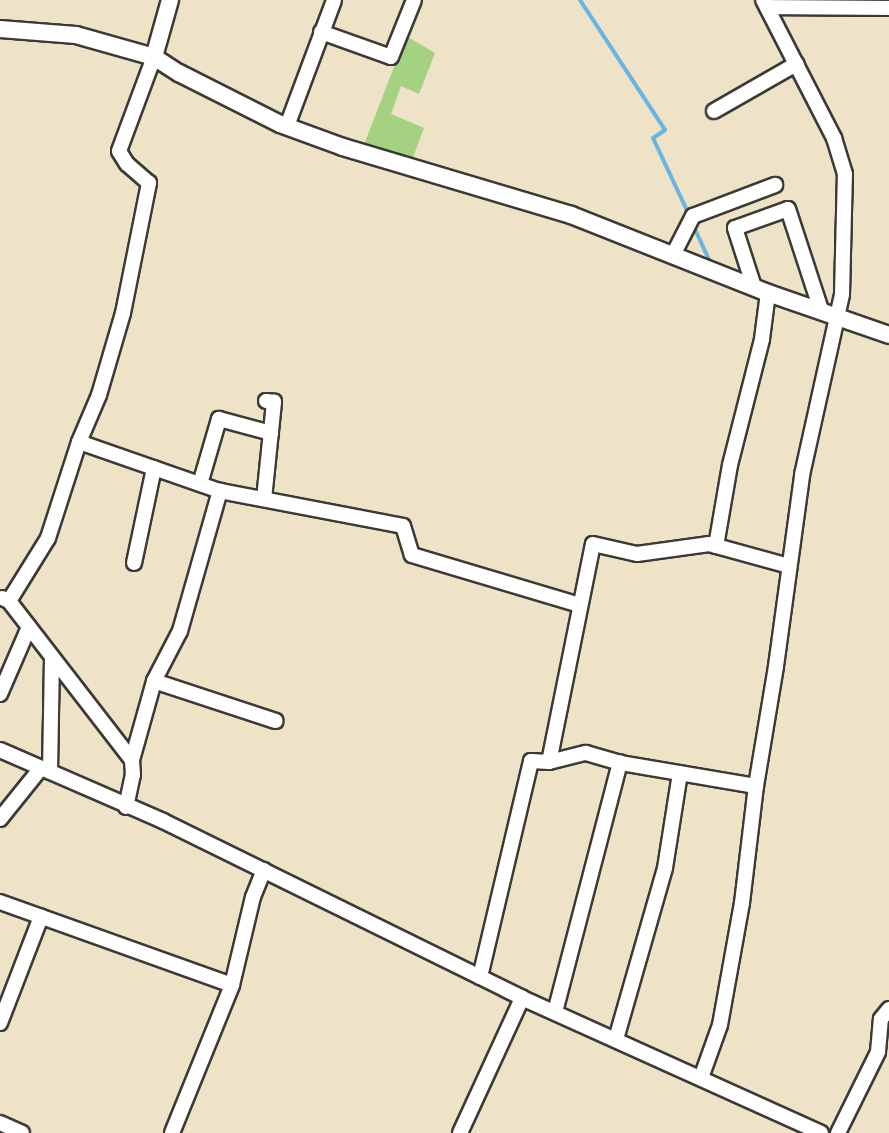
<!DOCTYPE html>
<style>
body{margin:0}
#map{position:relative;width:889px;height:1133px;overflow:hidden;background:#eee3c6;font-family:Dekko,sans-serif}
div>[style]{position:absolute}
.green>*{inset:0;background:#a4d280}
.stream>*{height:4px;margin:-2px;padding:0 2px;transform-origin:2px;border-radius:2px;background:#69b4e2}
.roads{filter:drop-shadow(2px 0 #3c3a36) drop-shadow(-2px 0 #3c3a36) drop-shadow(0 2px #3c3a36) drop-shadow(0 -2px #3c3a36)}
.minor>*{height:14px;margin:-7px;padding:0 7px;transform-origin:7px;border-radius:7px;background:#fff}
.tertiary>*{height:16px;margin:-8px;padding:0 8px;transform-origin:8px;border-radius:8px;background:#fff}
span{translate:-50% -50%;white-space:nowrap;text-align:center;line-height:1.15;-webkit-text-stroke:6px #f6f6f2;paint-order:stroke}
</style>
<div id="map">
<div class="green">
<div style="clip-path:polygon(406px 36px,435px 53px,419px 94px,401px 86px,391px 114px,424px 128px,412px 160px,363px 147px)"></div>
</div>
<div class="stream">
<div style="left:580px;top:0;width:155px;rotate:56.8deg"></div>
<div style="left:665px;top:130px;width:14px;rotate:146deg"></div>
<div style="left:653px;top:138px;width:85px;rotate:64.9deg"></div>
<div style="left:693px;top:225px;width:43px;rotate:65.2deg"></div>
</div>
<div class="roads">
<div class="minor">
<div style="left:767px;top:7px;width:122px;rotate:0.5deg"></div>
<div style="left:321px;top:32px;width:74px;rotate:19.7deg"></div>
<div style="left:391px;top:57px;width:61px;rotate:-68deg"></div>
<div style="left:714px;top:111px;width:95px;rotate:-29.8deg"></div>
<div style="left:287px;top:126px;width:134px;rotate:-69.5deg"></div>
<div style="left:673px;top:255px;width:44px;rotate:-62.9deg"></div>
<div style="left:693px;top:216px;width:88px;rotate:-20.7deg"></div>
<div style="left:754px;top:287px;width:62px;rotate:-107.9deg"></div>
<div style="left:735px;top:228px;width:56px;rotate:-19.7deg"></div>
<div style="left:788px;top:209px;width:106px;rotate:71.9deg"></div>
<div style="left:79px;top:442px;width:149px;rotate:19.2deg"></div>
<div style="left:220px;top:491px;width:186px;rotate:10.8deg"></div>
<div style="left:403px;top:526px;width:30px;rotate:73deg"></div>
<div style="left:412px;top:555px;width:175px;rotate:16.6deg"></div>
<div style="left:200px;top:484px;width:68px;rotate:-73.7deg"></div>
<div style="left:219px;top:419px;width:54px;rotate:15.1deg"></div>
<div style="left:264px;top:499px;width:98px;rotate:-84.1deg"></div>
<div style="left:274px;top:402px;width:8px;rotate:-173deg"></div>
<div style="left:716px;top:546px;width:82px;rotate:-80.2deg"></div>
<div style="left:730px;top:465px;width:130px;rotate:-75.7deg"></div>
<div style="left:762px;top:339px;width:46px;rotate:-82.6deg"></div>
<div style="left:134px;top:563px;width:97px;rotate:-78.1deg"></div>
<div style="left:2px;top:598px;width:8px;rotate:23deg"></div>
<div style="left:9px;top:601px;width:201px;rotate:52.3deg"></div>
<div style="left:9px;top:601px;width:74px;rotate:-58.2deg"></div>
<div style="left:48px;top:538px;width:101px;rotate:-72.1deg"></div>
<div style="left:79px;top:442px;width:51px;rotate:-66.9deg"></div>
<div style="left:99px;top:395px;width:85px;rotate:-73.7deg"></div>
<div style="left:123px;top:313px;width:133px;rotate:-78.7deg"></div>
<div style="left:149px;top:183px;width:29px;rotate:-139deg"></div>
<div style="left:127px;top:164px;width:15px;rotate:-122deg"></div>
<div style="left:119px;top:151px;width:100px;rotate:-69.6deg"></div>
<div style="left:154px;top:681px;width:128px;rotate:18.2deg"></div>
<div style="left:0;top:694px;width:73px;rotate:-66.6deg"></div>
<div style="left:0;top:750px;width:178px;rotate:23.5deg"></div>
<div style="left:163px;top:821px;width:400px;rotate:26.2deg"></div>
<div style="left:522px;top:998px;width:328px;rotate:24.3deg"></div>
<div style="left:549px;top:762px;width:222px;rotate:-78.6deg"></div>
<div style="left:593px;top:544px;width:45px;rotate:12.8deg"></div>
<div style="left:637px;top:554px;width:73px;rotate:-7.9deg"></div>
<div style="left:709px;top:544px;width:83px;rotate:15.4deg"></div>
<div style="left:50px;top:772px;width:114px;rotate:-89deg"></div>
<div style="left:126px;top:807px;width:33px;rotate:-78deg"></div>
<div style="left:133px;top:775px;width:15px;rotate:-94deg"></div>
<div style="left:132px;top:760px;width:82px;rotate:-74.4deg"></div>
<div style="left:154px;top:681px;width:56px;rotate:-62.5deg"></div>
<div style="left:180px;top:631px;width:146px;rotate:-74.1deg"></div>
<div style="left:0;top:819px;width:65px;rotate:-51.2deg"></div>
<div style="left:0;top:902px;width:246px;rotate:19.7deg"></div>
<div style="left:480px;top:977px;width:222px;rotate:-76.7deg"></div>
<div style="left:531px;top:761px;width:18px;rotate:3deg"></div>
<div style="left:549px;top:762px;width:38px;rotate:-14deg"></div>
<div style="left:586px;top:753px;width:36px;rotate:16deg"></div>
<div style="left:621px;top:763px;width:137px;rotate:9.7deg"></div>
<div style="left:555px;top:1012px;width:258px;rotate:-75.4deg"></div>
<div style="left:0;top:1023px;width:114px;rotate:-68.9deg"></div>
<div style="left:616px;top:1039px;width:178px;rotate:-74deg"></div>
<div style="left:665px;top:868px;width:96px;rotate:-81deg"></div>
<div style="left:701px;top:1078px;width:56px;rotate:-70.3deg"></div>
<div style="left:720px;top:1025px;width:124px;rotate:-79.8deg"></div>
<div style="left:742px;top:903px;width:118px;rotate:-83.2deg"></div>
<div style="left:756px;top:786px;width:122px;rotate:-80.5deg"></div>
<div style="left:776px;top:666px;width:193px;rotate:-82.2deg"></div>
<div style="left:802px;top:475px;width:185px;rotate:-77.5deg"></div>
<div style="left:842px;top:294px;width:120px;rotate:-88.6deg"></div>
<div style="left:845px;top:174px;width:38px;rotate:-107deg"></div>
<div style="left:834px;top:138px;width:155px;rotate:-117.2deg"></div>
<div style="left:0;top:1123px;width:24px;rotate:24deg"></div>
<div style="left:172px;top:1133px;width:160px;rotate:-67.9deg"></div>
<div style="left:232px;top:985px;width:90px;rotate:-76.6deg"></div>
<div style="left:253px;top:897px;width:29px;rotate:-68deg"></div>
<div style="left:460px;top:1133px;width:149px;rotate:-65.3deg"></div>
<div style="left:838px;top:1133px;width:90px;rotate:-63.7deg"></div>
<div style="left:878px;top:1052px;width:33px;rotate:-85deg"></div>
<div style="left:881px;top:1019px;width:13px;rotate:-51deg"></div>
</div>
<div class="tertiary">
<div style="left:0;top:29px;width:76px;rotate:4.5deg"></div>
<div style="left:76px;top:35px;width:81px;rotate:15.8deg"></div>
<div style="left:154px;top:57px;width:30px;rotate:33deg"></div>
<div style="left:179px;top:73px;width:113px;rotate:26.8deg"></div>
<div style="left:280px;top:124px;width:67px;rotate:20.1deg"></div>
<div style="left:343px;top:147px;width:238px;rotate:16.6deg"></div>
<div style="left:571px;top:215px;width:212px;rotate:21.6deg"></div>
<div style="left:768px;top:293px;width:128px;rotate:19.1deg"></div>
<div style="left:154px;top:57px;width:59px;rotate:-74.3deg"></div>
</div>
</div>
</div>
